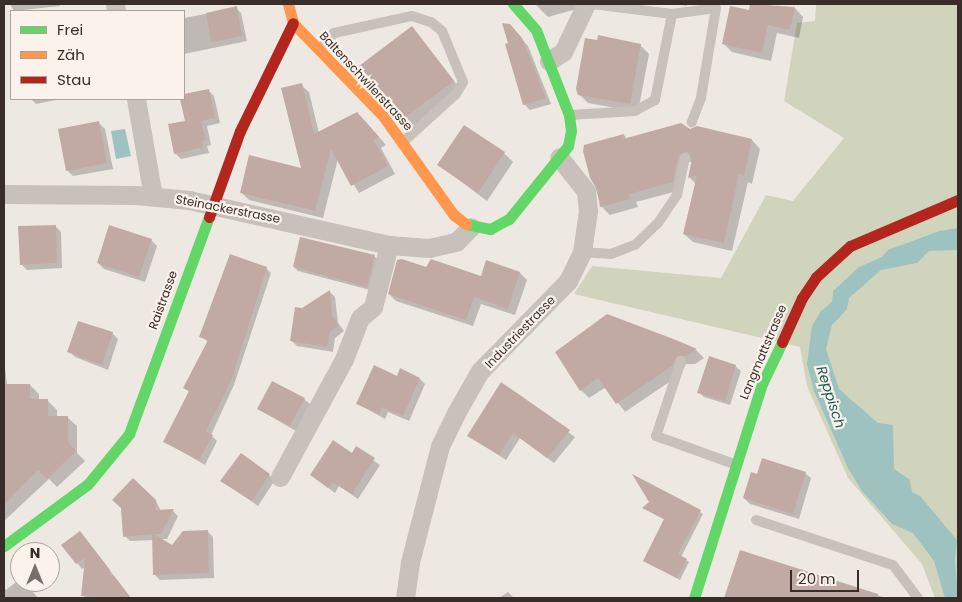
<!DOCTYPE html>
<meta charset="utf-8">
<style>
body{margin:0}
#map{position:relative;width:962px;height:602px;overflow:hidden;background:#eee8e3;font-family:Poppins,sans-serif}
div>[style]{position:absolute}
.green>*{inset:0;background:#d1d4bc}
.water>*{inset:0;background:#9ec2bf}
.shadow>*{inset:0;background:#0003}
.building>*{inset:0;background:#c2aaa4}
.lane>*{height:10px;margin:-5px;padding:0 5px;transform-origin:5px;border-radius:5px;background:#c8c0bb}
.street>*{height:19px;margin:-9.5px;padding:0 9.5px;transform-origin:9.5px;border-radius:9.5px;background:#c8c0bb}
.fast>*{height:11px;margin:-5.5px;padding:0 5.5px;transform-origin:5.5px;border-radius:5.5px;background:#63d668}
.slow>*{height:11px;margin:-5.5px;padding:0 5.5px;transform-origin:5.5px;border-radius:5.5px;background:#ff974d}
.jam>*{height:11px;margin:-5.5px;padding:0 5.5px;transform-origin:5.5px;border-radius:5.5px;background:#b3261e}
span{translate:-50% -50%;white-space:nowrap;text-align:center;line-height:1.15;-webkit-text-stroke:4.5px #faf2eb;paint-order:stroke}
.street-label{font-size:12px;color:#392d29}
.water-label{font-size:14px;color:#1e5c5a;font-style:italic}
.frame{position:absolute;inset:0;border:5px solid #392d29;pointer-events:none}
.legend{position:absolute;left:10px;top:10px;width:175px;height:90px;box-sizing:border-box;background:#faf2eb;border:1px solid #ada39d;margin:0;padding:6px 9px;list-style:none;font-size:15px;color:#392d29}
.legend li{display:flex;align-items:center;gap:10px;height:25px}
.legend b{width:25px;border:1px solid #ada39d}
.north{position:absolute;left:10px;top:542px;width:50px;height:50px;box-sizing:border-box;background:#faf2eb;border:1px solid #ada39d;border-radius:50%;rotate:0deg;font-size:14px;font-weight:700;line-height:20px;text-align:center;color:#392d29}
.north::after{content:'';display:block;margin:auto;width:18px;height:22px;background:#786e6a;clip-path:polygon(50% 0,100% 100%,50% 72%,0 100%)}
.scale{position:absolute;left:790px;top:570px;width:69px;height:22px;box-sizing:border-box;border:2px solid #392d29;border-top:0;padding-left:6px;font-size:15px;line-height:18px;white-space:nowrap;color:#392d29;-webkit-text-stroke:4px #faf2eb;paint-order:stroke}
</style>
<div id="map">
<div class="green">
<div style="clip-path:polygon(816px 4px,958px 4px,958px 598px,935px 598px,922px 564px,848px 478px,807px 386px,800px 347px,574px 294px,592px 266px,721px 278px,766px 195px,793px 201px,844px 138px,784px 101px,797px 23px,815px 21px)"></div>
</div>
<div class="water">
<div style="clip-path:polygon(125px 129px,131px 156px,116px 159px,111px 131px)"></div>
<div style="clip-path:polygon(958px 228px,958px 250px,929px 251px,917px 263px,881px 270px,849px 298px,847px 309px,832px 325px,826px 349px,839px 389px,878px 423px,893px 425px,894px 469px,910px 480px,912px 492px,920px 496px,957px 540px,955px 561px,958px 598px,945px 598px,934px 561px,913px 533px,892px 524px,862px 491px,848px 468px,814px 391px,807px 364px,812px 326px,821px 311px,832px 302px,833px 291px,859px 267px,882px 257px,888px 250px,939px 231px)"></div>
</div>
<div class="shadow">
<div style="clip-path:polygon(10px 4px,59px 4px,60px 6px,14px 11px)"></div>
<div style="clip-path:polygon(535px 4px,578px 4px,580px 8px,548px 17px)"></div>
<div style="clip-path:polygon(676px 4px,687px 4px,687px 6px)"></div>
<div style="clip-path:polygon(752px 4px,795px 8px,803px 17px,799px 38px,777px 33px,771px 61px,732px 52px,723px 43px,750px 11px)"></div>
<div style="clip-path:polygon(236px 8px,241px 13px,247px 41px,184px 54px,184px 18px)"></div>
<div style="clip-path:polygon(516px 32px,528px 46px,551px 104px,530px 110px,524px 104px,510px 44px)"></div>
<div style="clip-path:polygon(420px 37px,461px 90px,414px 126px,361px 66px)"></div>
<div style="clip-path:polygon(640px 45px,649px 54px,638px 112px,588px 103px,579px 94px)"></div>
<div style="clip-path:polygon(301px 85px,309px 92px,319px 133px,365px 121px,386px 145px,381px 148px,395px 174px,359px 193px,338px 159px,323px 218px,249px 200px,241px 192px,303px 170px)"></div>
<div style="clip-path:polygon(208px 90px,214px 96px,220px 123px,207px 126px,211px 145px,207px 146px,209px 153px,181px 159px,175px 153px,186px 121px,181px 99px,184px 95px)"></div>
<div style="clip-path:polygon(31px 99px,61px 99px,36px 104px)"></div>
<div style="clip-path:polygon(99px 123px,105px 129px,113px 169px,73px 176px,67px 170px)"></div>
<div style="clip-path:polygon(690px 130px,752px 140px,760px 149px,752px 184px,748px 182px,732px 251px,693px 242px,684px 234px,696px 184px,689px 177px,692px 162px,688px 162px,681px 190px,636px 202px,638px 207px,610px 215px,601px 206px,584px 151px,585px 146px,624px 135px,627px 139px)"></div>
<div style="clip-path:polygon(504px 153px,513px 162px,487px 201px,439px 165px)"></div>
<div style="clip-path:polygon(55px 226px,61px 232px,62px 268px,27px 270px,21px 264px)"></div>
<div style="clip-path:polygon(151px 240px,157px 246px,145px 282px,104px 269px,98px 263px)"></div>
<div style="clip-path:polygon(374px 256px,378px 260px,370px 290px,298px 271px,294px 267px)"></div>
<div style="clip-path:polygon(266px 268px,271px 273px,234px 385px,211px 435px,217px 441px,205px 465px,165px 442px,189px 392px,184px 387px,208px 342px,201px 336px)"></div>
<div style="clip-path:polygon(427px 269px,482px 277px,520px 273px,527px 280px,515px 315px,481px 304px,473px 326px,396px 301px,389px 294px)"></div>
<div style="clip-path:polygon(330px 292px,335px 297px,338px 323px,344px 331px,335px 338px,333px 352px,297px 346px,291px 340px,302px 309px)"></div>
<div style="clip-path:polygon(607px 315px,696px 350px,704px 358px,695px 364px,686px 364px,681px 374px,625px 412px,606px 387px,589px 398px,581px 390px)"></div>
<div style="clip-path:polygon(112px 333px,118px 339px,108px 370px,75px 357px,69px 351px)"></div>
<div style="clip-path:polygon(4px 358px,7px 385px,30px 385px,39px 394px,39px 400px,47px 400px,57px 410px,57px 417px,67px 417px,77px 426px,77px 453px,85px 461px,57px 487px,49px 479px,4px 521px)"></div>
<div style="clip-path:polygon(735px 366px,741px 371px,730px 405px,704px 397px,699px 392px)"></div>
<div style="clip-path:polygon(397px 377px,420px 379px,425px 384px,409px 421px,388px 412px,385px 419px,358px 404px)"></div>
<div style="clip-path:polygon(501px 384px,575px 437px,554px 463px,520px 438px,506px 460px,469px 436px)"></div>
<div style="clip-path:polygon(304px 399px,310px 404px,296px 431px,258px 409px)"></div>
<div style="clip-path:polygon(356px 448px,380px 465px,358px 499px,339px 486px,335px 493px,311px 475px,352px 454px)"></div>
<div style="clip-path:polygon(805px 473px,811px 478px,799px 519px,750px 504px,744px 498px,758px 476px)"></div>
<div style="clip-path:polygon(269px 475px,275px 480px,258px 506px,222px 481px)"></div>
<div style="clip-path:polygon(635px 477px,703px 514px,681px 557px,689px 562px,680px 580px,647px 563px,665px 520px,647px 510px,651px 502px)"></div>
<div style="clip-path:polygon(156px 501px,161px 511px,173px 511px,178px 516px,167px 539px,160px 539px,173px 547px,207px 531px,213px 537px,214px 578px,160px 580px,154px 574px,154px 540px,130px 541px,125px 536px)"></div>
<div style="clip-path:polygon(80px 532px,85px 538px,131px 598px,86px 598px,83px 595px,85px 567px,82px 569px,77px 563px)"></div>
<div style="clip-path:polygon(741px 551px,886px 598px,725px 598px)"></div>
<div style="clip-path:polygon(20px 579px,20px 582px,25px 582px,38px 598px,4px 598px,4px 587px,6px 590px)"></div>
<div style="clip-path:polygon(508px 592px,514px 598px,499px 598px)"></div>
</div>
<div class="building">
<div style="clip-path:polygon(750px 4px,795px 7px,790px 30px,768px 25px,762px 53px,722px 44px,730px 6px,749px 10px)"></div>
<div style="clip-path:polygon(237px 6px,242px 36px,211px 42px,206px 13px)"></div>
<div style="clip-path:polygon(502px 23px,510px 24px,522px 38px,546px 98px,523px 105px,505px 44px,508px 43px)"></div>
<div style="clip-path:polygon(412px 26px,454px 81px,404px 118px,359px 66px)"></div>
<div style="clip-path:polygon(598px 35px,641px 44px,630px 104px,578px 95px,576px 89px,585px 38px,597px 40px)"></div>
<div style="clip-path:polygon(302px 83px,314px 134px,357px 112px,379px 137px,374px 140px,388px 166px,351px 186px,331px 149px,315px 211px,240px 193px,249px 155px,301px 168px,281px 88px)"></div>
<div style="clip-path:polygon(209px 89px,215px 118px,201px 121px,206px 140px,202px 141px,203px 147px,174px 154px,168px 124px,185px 121px,180px 99px,184px 99px,184px 94px)"></div>
<div style="clip-path:polygon(99px 121px,107px 163px,66px 171px,58px 129px)"></div>
<div style="clip-path:polygon(681px 123px,690px 129px,697px 126px,752px 139px,744px 176px,739px 174px,724px 243px,683px 234px,697px 175px,688px 178px,692px 159px,687px 151px,678px 156px,673px 182px,629px 194px,630px 199px,600px 207px,597px 189px,590px 178px,583px 151px,584px 145px,624px 134px,623px 139px)"></div>
<div style="clip-path:polygon(464px 125px,505px 152px,478px 193px,437px 165px)"></div>
<div style="clip-path:polygon(56px 225px,57px 263px,20px 265px,18px 226px)"></div>
<div style="clip-path:polygon(109px 225px,152px 239px,139px 277px,97px 263px)"></div>
<div style="clip-path:polygon(300px 237px,375px 255px,367px 287px,293px 267px)"></div>
<div style="clip-path:polygon(230px 254px,267px 267px,231px 381px,206px 431px,213px 435px,199px 460px,163px 442px,189px 391px,183px 388px,208px 340px,199px 337px)"></div>
<div style="clip-path:polygon(402px 259px,426px 267px,431px 259px,481px 276px,486px 260px,520px 272px,508px 309px,474px 297px,466px 320px,388px 294px,397px 260px)"></div>
<div style="clip-path:polygon(330px 290px,332px 316px,339px 325px,330px 332px,327px 347px,290px 341px,295px 307px,302px 308px)"></div>
<div style="clip-path:polygon(607px 314px,676px 340px,697px 349px,686px 356px,677px 356px,672px 366px,616px 404px,598px 378px,580px 391px,555px 352px)"></div>
<div style="clip-path:polygon(78px 321px,113px 332px,102px 365px,67px 352px)"></div>
<div style="clip-path:polygon(709px 356px,736px 365px,725px 401px,697px 393px)"></div>
<div style="clip-path:polygon(374px 365px,397px 376px,400px 368px,420px 378px,403px 416px,382px 407px,379px 414px,356px 404px)"></div>
<div style="clip-path:polygon(272px 381px,305px 398px,290px 426px,257px 409px)"></div>
<div style="clip-path:polygon(501px 382px,570px 430px,547px 458px,513px 433px,499px 455px,467px 436px)"></div>
<div style="clip-path:polygon(4px 384px,30px 384px,30px 399px,48px 399px,48px 416px,68px 416px,68px 442px,76px 451px,47px 479px,38px 470px,4px 505px)"></div>
<div style="clip-path:polygon(333px 440px,352px 453px,356px 446px,375px 458px,352px 494px,332px 482px,328px 488px,310px 475px)"></div>
<div style="clip-path:polygon(241px 453px,270px 474px,252px 501px,220px 481px)"></div>
<div style="clip-path:polygon(762px 458px,806px 472px,793px 514px,743px 498px,751px 472px,757px 474px)"></div>
<div style="clip-path:polygon(632px 474px,701px 510px,678px 554px,687px 559px,677px 578px,643px 561px,664px 519px,642px 508px,649px 502px)"></div>
<div style="clip-path:polygon(133px 478px,156px 500px,156px 510px,174px 509px,161px 534px,154px 534px,172px 545px,183px 531px,208px 530px,209px 573px,153px 575px,152px 534px,123px 537px,121px 508px,112px 500px)"></div>
<div style="clip-path:polygon(80px 531px,110px 570px,110px 575px,114px 576px,131px 598px,81px 596px,85px 558px,76px 564px,61px 545px)"></div>
<div style="clip-path:polygon(740px 550px,878px 594px,878px 598px,724px 598px)"></div>
</div>
<div class="lane">
<div style="left:592px;top:4px;width:81px;rotate:7.1deg"></div>
<div style="left:672px;top:14px;width:44px;rotate:-7.8deg"></div>
<div style="left:716px;top:8px;width:91px;rotate:99.5deg"></div>
<div style="left:701px;top:98px;width:26px;rotate:111deg"></div>
<div style="left:320px;top:49px;width:21px;rotate:-49deg"></div>
<div style="left:334px;top:33px;width:80px;rotate:-12.3deg"></div>
<div style="left:412px;top:16px;width:20px;rotate:18deg"></div>
<div style="left:431px;top:22px;width:14px;rotate:39deg"></div>
<div style="left:442px;top:31px;width:55px;rotate:67.6deg"></div>
<div style="left:463px;top:82px;width:14px;rotate:120deg"></div>
<div style="left:456px;top:94px;width:70px;rotate:137.9deg"></div>
<div style="left:570px;top:115px;width:65px;rotate:-3.5deg"></div>
<div style="left:635px;top:111px;width:23px;rotate:-29deg"></div>
<div style="left:655px;top:100px;width:88px;rotate:-78.8deg"></div>
<div style="left:582px;top:252px;width:29px;rotate:4deg"></div>
<div style="left:611px;top:254px;width:26px;rotate:-21deg"></div>
<div style="left:635px;top:245px;width:32px;rotate:-44deg"></div>
<div style="left:658px;top:223px;width:34px;rotate:-56deg"></div>
<div style="left:677px;top:195px;width:38px;rotate:-78deg"></div>
<div style="left:681px;top:361px;width:79px;rotate:108.4deg"></div>
<div style="left:656px;top:436px;width:83px;rotate:19.7deg"></div>
<div style="left:756px;top:520px;width:144px;rotate:18.2deg"></div>
<div style="left:893px;top:565px;width:41px;rotate:52.9deg"></div>
</div>
<div class="street">
<div style="left:115px;top:4px;width:7px;rotate:82deg"></div>
<div style="left:549px;top:61px;width:17px;rotate:-33deg"></div>
<div style="left:563px;top:52px;width:53px;rotate:-64.4deg"></div>
<div style="left:136px;top:99px;width:98px;rotate:80.1deg"></div>
<div style="left:4px;top:194px;width:132px;rotate:0.4deg"></div>
<div style="left:136px;top:195px;width:53px;rotate:5.4deg"></div>
<div style="left:189px;top:200px;width:205px;rotate:12.7deg"></div>
<div style="left:389px;top:245px;width:40px;rotate:4.3deg"></div>
<div style="left:429px;top:248px;width:28px;rotate:-13deg"></div>
<div style="left:456px;top:242px;width:21px;rotate:-45deg"></div>
<div style="left:280px;top:477px;width:134px;rotate:-61.5deg"></div>
<div style="left:344px;top:359px;width:44px;rotate:-68.7deg"></div>
<div style="left:360px;top:318px;width:17px;rotate:-40deg"></div>
<div style="left:373px;top:307px;width:64px;rotate:-75.5deg"></div>
<div style="left:405px;top:598px;width:36px;rotate:-82deg"></div>
<div style="left:410px;top:562px;width:120px;rotate:-75.5deg"></div>
<div style="left:440px;top:446px;width:37px;rotate:-64deg"></div>
<div style="left:456px;top:413px;width:48px;rotate:-60.3deg"></div>
<div style="left:480px;top:371px;width:126px;rotate:-45.6deg"></div>
<div style="left:568px;top:281px;width:32px;rotate:-64deg"></div>
<div style="left:582px;top:252px;width:41px;rotate:-81.7deg"></div>
<div style="left:588px;top:211px;width:20px;rotate:-96deg"></div>
<div style="left:586px;top:191px;width:43px;rotate:-128.5deg"></div>
</div>
<div class="fast">
<div style="left:466px;top:224px;width:25px;rotate:12deg"></div>
<div style="left:490px;top:229px;width:21px;rotate:-28deg"></div>
<div style="left:509px;top:219px;width:94px;rotate:-51.1deg"></div>
<div style="left:568px;top:146px;width:15px;rotate:-79deg"></div>
<div style="left:571px;top:131px;width:16px;rotate:-97deg"></div>
<div style="left:569px;top:115px;width:91px;rotate:-111.2deg"></div>
<div style="left:536px;top:30px;width:35px;rotate:-131deg"></div>
<div style="left:4px;top:546px;width:104px;rotate:-36.4deg"></div>
<div style="left:88px;top:484px;width:65px;rotate:-50.6deg"></div>
<div style="left:129px;top:434px;width:231px;rotate:-69.8deg"></div>
<div style="left:694px;top:598px;width:225px;rotate:-72.4deg"></div>
<div style="left:762px;top:384px;width:47px;rotate:-64.5deg"></div>
</div>
<div class="slow">
<div style="left:288px;top:4px;width:20px;rotate:75deg"></div>
<div style="left:293px;top:23px;width:129px;rotate:45.9deg"></div>
<div style="left:383px;top:116px;width:122px;rotate:54.4deg"></div>
<div style="left:454px;top:215px;width:15px;rotate:37deg"></div>
</div>
<div class="jam">
<div style="left:209px;top:217px;width:91px;rotate:-70.2deg"></div>
<div style="left:240px;top:131px;width:120px;rotate:-63.9deg"></div>
<div style="left:782px;top:342px;width:48px;rotate:-65.6deg"></div>
<div style="left:802px;top:298px;width:25px;rotate:-56deg"></div>
<div style="left:816px;top:277px;width:46px;rotate:-42.4deg"></div>
<div style="left:850px;top:246px;width:117px;rotate:-23.1deg"></div>
</div>
<div class="street-label">
<span style="left:366px;top:81px;rotate:47deg">Baltenschwilerstrasse</span>
<span style="left:228px;top:209px;rotate:11deg">Steinackerstrasse</span>
<span style="left:163px;top:300px;rotate:-70deg">Raistrasse</span>
<span style="left:520px;top:332px;rotate:-46deg">Industriestrasse</span>
<span style="left:763px;top:352px;rotate:-67deg">Langmattstrasse</span>
</div>
<div class="water-label">
<span style="left:831px;top:397px;rotate:72deg">Reppisch</span>
</div>
<div class="frame"></div>
<ul class="legend">
<li><b style="height:6px;background:#63d668"></b>Frei</li>
<li><b style="height:6px;background:#ff974d"></b>Zäh</li>
<li><b style="height:6px;background:#b3261e"></b>Stau</li>
</ul>
<div class="north">N</div>
<div class="scale">20 m</div>
</div>
